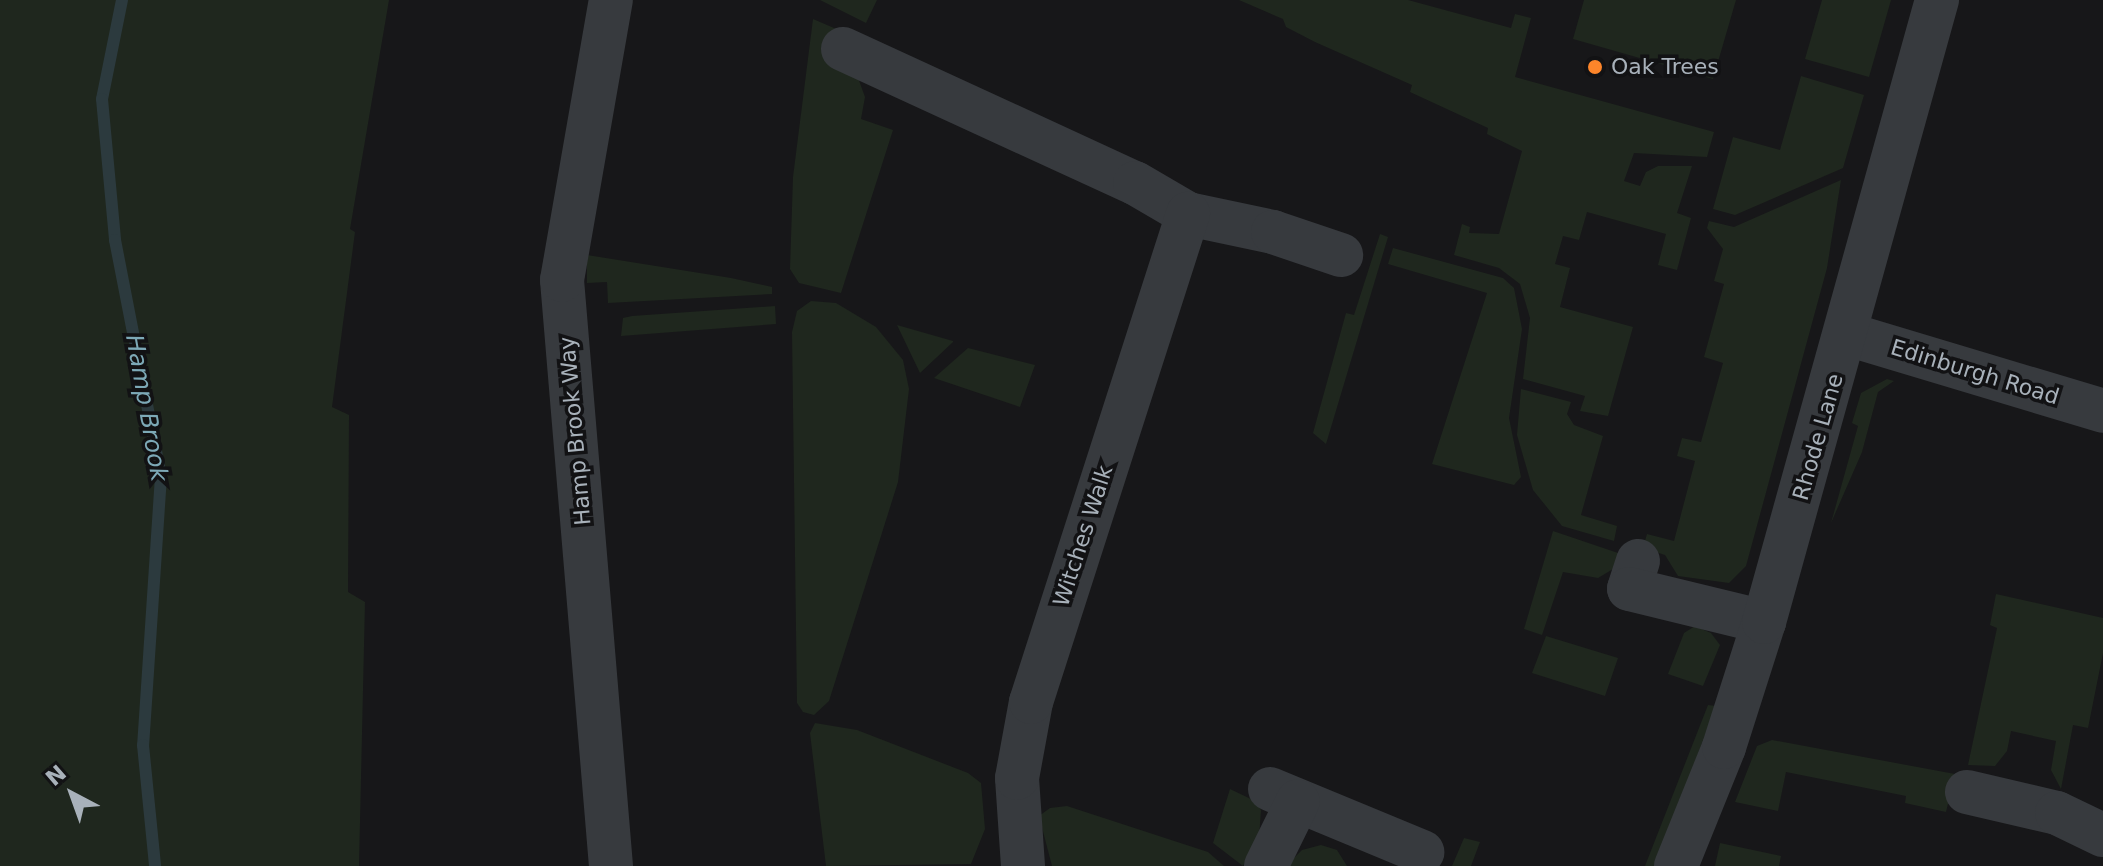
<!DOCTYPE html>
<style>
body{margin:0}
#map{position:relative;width:2103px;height:866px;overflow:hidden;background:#171719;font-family:"DejaVu Sans",sans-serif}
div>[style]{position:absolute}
.green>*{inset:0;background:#1f271e}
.stream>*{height:12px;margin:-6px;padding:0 6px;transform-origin:6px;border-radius:6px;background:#2c3a3e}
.minor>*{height:44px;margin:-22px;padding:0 22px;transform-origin:22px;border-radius:22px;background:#373a3e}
.dots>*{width:22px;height:22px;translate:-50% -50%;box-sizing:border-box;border:4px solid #121214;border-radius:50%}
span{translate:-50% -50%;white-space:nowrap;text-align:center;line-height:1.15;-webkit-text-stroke:7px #121214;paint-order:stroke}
.poi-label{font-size:22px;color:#a8b1ba}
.left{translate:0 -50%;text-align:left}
.street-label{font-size:22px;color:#a8b1ba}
.water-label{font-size:24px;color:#7da9b7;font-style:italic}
.north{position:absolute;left:32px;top:754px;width:80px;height:80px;-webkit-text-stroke:6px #121214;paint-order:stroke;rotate:319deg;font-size:22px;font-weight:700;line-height:32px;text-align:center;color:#a8b1ba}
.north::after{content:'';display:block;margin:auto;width:28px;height:36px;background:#a8b1ba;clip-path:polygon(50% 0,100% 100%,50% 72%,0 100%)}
</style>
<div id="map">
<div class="green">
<div style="clip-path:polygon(0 0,389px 0,350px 229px,355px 232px,332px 407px,349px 415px,348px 592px,365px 602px,359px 866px,0 866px)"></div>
<div style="clip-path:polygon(820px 0,877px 0,866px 23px)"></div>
<div style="clip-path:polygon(1239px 0,1408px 0,1511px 28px,1515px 14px,1531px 18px,1515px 77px,1714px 132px,1707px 157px,1634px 153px,1624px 181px,1640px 186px,1646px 172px,1658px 166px,1692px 166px,1677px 213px,1691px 218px,1677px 270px,1658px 265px,1666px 234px,1587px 212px,1579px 240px,1563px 236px,1555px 264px,1570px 268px,1560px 307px,1633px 327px,1608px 416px,1580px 411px,1585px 396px,1523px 379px,1530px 318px,1520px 284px,1499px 268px,1454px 255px,1462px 224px,1470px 227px,1469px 233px,1499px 234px,1522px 151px,1487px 134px,1488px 128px,1410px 92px,1412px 85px,1315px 42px,1286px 27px,1283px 19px)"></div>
<div style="clip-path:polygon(1584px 0,1736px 0,1713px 79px,1573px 39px)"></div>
<div style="clip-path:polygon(1822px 0,1891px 0,1869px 77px,1805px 59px)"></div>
<div style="clip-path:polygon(813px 19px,841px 31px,865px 97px,861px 119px,893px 130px,841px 293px,799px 283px,790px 269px,793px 177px)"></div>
<div style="clip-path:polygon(1801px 76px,1864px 95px,1843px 168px,1735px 215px,1713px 209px,1733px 137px,1780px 150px)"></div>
<div style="clip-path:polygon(1841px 180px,1827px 268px,1746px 566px,1729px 583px,1678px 576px,1665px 555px,1643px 548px,1647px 534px,1674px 541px,1695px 461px,1677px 456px,1682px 438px,1701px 442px,1723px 363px,1704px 357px,1724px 284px,1714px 281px,1723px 249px,1707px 228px,1709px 221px,1734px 227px)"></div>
<div style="clip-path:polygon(1380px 234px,1388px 237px,1326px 444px,1313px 433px,1346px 313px,1354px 315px)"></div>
<div style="clip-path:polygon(1393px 248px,1503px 278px,1514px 288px,1522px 329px,1509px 418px,1521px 477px,1514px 485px,1432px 464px,1487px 293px,1388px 264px)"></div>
<div style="clip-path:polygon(587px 255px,731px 278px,772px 287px,772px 294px,608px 303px,607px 282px,587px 283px)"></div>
<div style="clip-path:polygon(811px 301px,836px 303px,876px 327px,903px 360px,909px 389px,898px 482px,829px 701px,814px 715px,803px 712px,797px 703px,792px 332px,797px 311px)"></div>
<div style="clip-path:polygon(775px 306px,776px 324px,621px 336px,623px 318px,632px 316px)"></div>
<div style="clip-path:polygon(897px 325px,953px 341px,953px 342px,920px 373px)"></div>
<div style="clip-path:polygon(968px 348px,1035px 365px,1020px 407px,934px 378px)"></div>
<div style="clip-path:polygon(1887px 379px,1894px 381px,1878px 392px,1862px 452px,1831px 523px,1858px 426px,1852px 423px,1861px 393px)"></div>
<div style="clip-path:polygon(1521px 389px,1571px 402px,1567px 414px,1574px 425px,1603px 436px,1581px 515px,1617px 526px,1614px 541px,1562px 526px,1533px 490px,1517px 435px)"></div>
<div style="clip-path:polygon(1553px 531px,1621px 554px,1613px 569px,1598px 578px,1563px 572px,1542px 635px,1524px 629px)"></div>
<div style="clip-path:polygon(1996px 594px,2103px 618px,2103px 653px,2088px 728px,2073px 725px,2061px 789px,2051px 770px,2056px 741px,2011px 731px,2007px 751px,1995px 766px,1968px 765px,1997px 628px,1990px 625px)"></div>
<div style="clip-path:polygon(1695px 626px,1711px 633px,1720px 645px,1703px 686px,1668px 674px,1684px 633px)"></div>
<div style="clip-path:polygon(1546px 636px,1618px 658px,1605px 696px,1532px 673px)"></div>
<div style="clip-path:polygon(1708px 705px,1716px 706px,1656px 866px,1645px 866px)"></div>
<div style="clip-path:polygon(815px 723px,857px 730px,968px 773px,981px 783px,985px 829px,971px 864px,826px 866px,810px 733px)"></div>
<div style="clip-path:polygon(1772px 740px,1955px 774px,1946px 812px,1905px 803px,1906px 796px,1786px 772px,1778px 811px,1735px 802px,1757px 746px)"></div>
<div style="clip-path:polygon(1230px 789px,1255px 801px,1261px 810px,1259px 838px,1243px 866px,1213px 843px)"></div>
<div style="clip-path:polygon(1067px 806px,1208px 852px,1224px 866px,1052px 866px,1039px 816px,1050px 808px)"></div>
<div style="clip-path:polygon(1464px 838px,1480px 842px,1471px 866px,1452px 866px)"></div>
<div style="clip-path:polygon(1720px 843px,1781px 856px,1779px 866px,1715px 866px)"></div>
<div style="clip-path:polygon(1321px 845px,1337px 850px,1347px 866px,1286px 866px,1302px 850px)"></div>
</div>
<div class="stream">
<div style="left:122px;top:0;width:101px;rotate:101.4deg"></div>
<div style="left:102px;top:99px;width:142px;rotate:84.7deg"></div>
<div style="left:115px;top:240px;width:240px;rotate:79deg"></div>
<div style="left:161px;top:476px;width:270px;rotate:93.8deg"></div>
<div style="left:143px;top:745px;width:122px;rotate:84.3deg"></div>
</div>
<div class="minor">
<div style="left:843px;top:49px;width:321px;rotate:24.7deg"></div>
<div style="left:1135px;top:183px;width:61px;rotate:30.3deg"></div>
<div style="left:1188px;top:214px;width:87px;rotate:12deg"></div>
<div style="left:1273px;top:232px;width:72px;rotate:18.7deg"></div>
<div style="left:1847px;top:334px;width:267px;rotate:16.7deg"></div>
<div style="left:1638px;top:561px;width:29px;rotate:108deg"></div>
<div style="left:1629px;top:589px;width:139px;rotate:13.7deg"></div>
<div style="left:1270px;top:789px;width:165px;rotate:22.5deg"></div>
<div style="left:1967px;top:792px;width:92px;rotate:13.1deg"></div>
<div style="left:2057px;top:813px;width:51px;rotate:25.6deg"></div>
<div style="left:611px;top:866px;width:588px;rotate:-94.78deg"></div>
<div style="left:562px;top:280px;width:284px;rotate:-80.1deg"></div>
<div style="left:1023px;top:866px;width:88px;rotate:-93.9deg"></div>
<div style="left:1017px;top:778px;width:77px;rotate:-79.6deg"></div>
<div style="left:1031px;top:702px;width:513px;rotate:-72.17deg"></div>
<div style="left:1266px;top:866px;width:72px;rotate:-63.8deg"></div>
<div style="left:1676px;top:866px;width:128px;rotate:-68deg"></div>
<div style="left:1724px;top:747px;width:131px;rotate:-72.3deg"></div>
<div style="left:1764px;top:622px;width:646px;rotate:-74.46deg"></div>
</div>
<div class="dots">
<div style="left:1595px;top:67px;background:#fd852a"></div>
</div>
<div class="poi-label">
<span class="left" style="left:1611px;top:67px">Oak Trees</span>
</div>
<div class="street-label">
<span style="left:1975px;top:372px;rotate:17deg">Edinburgh Road</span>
<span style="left:575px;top:431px;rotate:-95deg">Hamp Brook Way</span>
<span style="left:1818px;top:437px;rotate:-74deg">Rhode Lane</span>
<span style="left:1083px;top:536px;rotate:-72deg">Witches Walk</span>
</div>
<div class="water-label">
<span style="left:146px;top:408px;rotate:80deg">Hamp Brook</span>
</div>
<div class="north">N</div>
</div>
